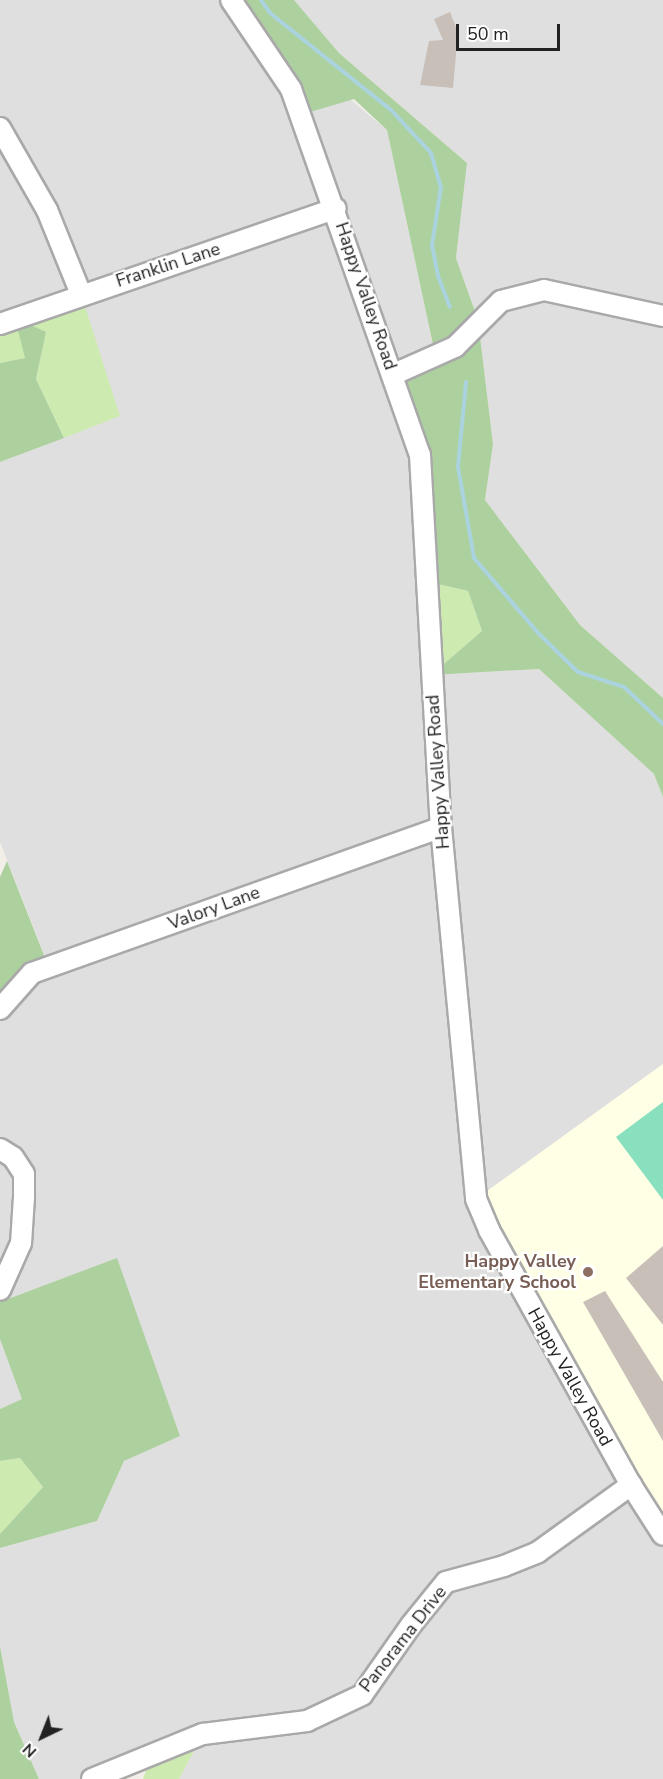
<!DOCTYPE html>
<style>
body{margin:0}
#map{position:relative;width:663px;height:1779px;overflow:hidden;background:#f2efe9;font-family:"Nunito Sans",sans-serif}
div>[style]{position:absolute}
.residential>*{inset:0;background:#e0dfdf}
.education>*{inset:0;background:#ffffe5}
.grass>*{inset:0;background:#cdebb0}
.forest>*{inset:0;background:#add19e}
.pitch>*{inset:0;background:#88e0be}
.stream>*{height:4px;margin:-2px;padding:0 2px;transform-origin:2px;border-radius:2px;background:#aad3df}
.building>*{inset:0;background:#c7bfb8}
.roads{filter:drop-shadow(2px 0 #a9a9a9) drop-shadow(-2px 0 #a9a9a9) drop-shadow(0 2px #a9a9a9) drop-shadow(0 -2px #a9a9a9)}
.minor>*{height:20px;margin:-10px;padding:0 10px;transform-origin:10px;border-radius:10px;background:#fff}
.dots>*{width:16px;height:16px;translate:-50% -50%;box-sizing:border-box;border:3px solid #fff;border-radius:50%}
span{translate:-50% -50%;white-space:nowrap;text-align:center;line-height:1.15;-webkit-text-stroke:4.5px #fff;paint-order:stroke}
.street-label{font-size:18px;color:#222}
.education-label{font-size:18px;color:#785e54;font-weight:700}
.right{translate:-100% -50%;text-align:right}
.north{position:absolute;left:12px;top:1707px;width:60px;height:60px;-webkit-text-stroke:4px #fff;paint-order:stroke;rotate:223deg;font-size:16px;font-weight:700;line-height:24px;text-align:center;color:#222}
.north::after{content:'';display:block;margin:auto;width:21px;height:27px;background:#222;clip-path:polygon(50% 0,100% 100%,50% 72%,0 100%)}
.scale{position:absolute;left:456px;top:24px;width:104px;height:27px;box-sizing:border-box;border:3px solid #222;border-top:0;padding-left:8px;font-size:18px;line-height:21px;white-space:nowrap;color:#222;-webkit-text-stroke:4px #fff;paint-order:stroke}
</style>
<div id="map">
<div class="residential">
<div style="clip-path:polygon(0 0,231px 0,387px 130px,435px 354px,420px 455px,431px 675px,539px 669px,654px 774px,663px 797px,663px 1064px,476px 1199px,663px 1535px,663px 1779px,179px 1779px,202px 1735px,92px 1779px,39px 1779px,14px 1722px,0 1646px,0 1548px,97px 1521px,124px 1461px,117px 1259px,0 1302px,0 1009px,49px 967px,0 842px,0 462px,119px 416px,0 324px)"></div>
<div style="clip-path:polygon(294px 0,663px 0,663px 698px,580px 625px,485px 500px,493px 444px,478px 320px,456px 258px,467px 163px,339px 53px)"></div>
<div style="clip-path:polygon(0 1339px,23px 1399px,0 1409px)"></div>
</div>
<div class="education">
<div style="clip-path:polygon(663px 1064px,663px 1535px,476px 1199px)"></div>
</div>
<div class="grass">
<div style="clip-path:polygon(81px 294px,120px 416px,64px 438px,36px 379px,46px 332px,15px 319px,26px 358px,0 363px,0 324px)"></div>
<div style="clip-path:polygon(425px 581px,468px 591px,482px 631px,431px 675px)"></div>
<div style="clip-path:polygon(20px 1458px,43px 1487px,0 1534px,0 1461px)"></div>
<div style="clip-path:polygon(203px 1734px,179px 1779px,143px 1779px,151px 1755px)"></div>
</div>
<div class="forest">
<div style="clip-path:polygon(231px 0,294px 0,339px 53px,467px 163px,456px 258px,478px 320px,493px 444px,485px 500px,580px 625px,663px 698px,663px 797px,654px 774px,539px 669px,431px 675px,482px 631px,468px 591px,425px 581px,424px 489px,392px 375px,435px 354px,387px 130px,354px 99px,300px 115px)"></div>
<div style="clip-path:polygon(15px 318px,46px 332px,36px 379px,64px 438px,0 462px,0 363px,25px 358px)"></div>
<div style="clip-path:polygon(7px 861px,49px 968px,0 1009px,0 877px)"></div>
<div style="clip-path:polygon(117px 1258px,180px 1436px,124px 1461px,97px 1521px,0 1548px,0 1534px,43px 1487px,20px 1458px,0 1461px,0 1409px,22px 1399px,0 1339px,0 1302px)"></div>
<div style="clip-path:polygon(0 1646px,14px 1722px,39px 1779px,0 1779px)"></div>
</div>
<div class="pitch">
<div style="clip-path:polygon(663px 1102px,663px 1200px,616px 1137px)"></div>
</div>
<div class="stream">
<div style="left:261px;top:0;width:16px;rotate:55deg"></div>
<div style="left:270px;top:13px;width:155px;rotate:38.7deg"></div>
<div style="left:391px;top:110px;width:59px;rotate:47.1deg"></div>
<div style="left:431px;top:153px;width:35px;rotate:74deg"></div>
<div style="left:441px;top:187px;width:59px;rotate:98.8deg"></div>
<div style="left:432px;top:245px;width:32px;rotate:79deg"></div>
<div style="left:438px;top:276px;width:33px;rotate:69deg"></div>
<div style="left:466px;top:382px;width:85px;rotate:95.4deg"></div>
<div style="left:458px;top:467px;width:92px;rotate:80deg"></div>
<div style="left:474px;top:558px;width:100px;rotate:49.5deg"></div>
<div style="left:539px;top:634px;width:54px;rotate:44.3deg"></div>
<div style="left:578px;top:672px;width:48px;rotate:18.1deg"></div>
<div style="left:624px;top:687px;width:54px;rotate:43.5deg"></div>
</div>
<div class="building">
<div style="clip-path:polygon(450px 12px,458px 32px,453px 88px,420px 85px,429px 41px,443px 40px,434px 19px)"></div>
<div style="clip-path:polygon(663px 1246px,663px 1325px,626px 1278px)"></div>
<div style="clip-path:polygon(605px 1291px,663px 1382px,663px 1441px,583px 1302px)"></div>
</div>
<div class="roads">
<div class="minor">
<div style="left:231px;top:0;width:107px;rotate:56deg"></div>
<div style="left:291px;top:89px;width:388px;rotate:70.6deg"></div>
<div style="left:420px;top:455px;width:373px;rotate:86.8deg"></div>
<div style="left:441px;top:827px;width:374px;rotate:84.6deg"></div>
<div style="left:476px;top:1199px;width:34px;rotate:67deg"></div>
<div style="left:489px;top:1230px;width:292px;rotate:60.9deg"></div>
<div style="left:631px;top:1485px;width:59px;rotate:57.4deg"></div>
<div style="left:0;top:128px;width:95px;rotate:60.2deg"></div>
<div style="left:47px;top:210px;width:91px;rotate:68deg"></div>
<div style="left:0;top:324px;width:355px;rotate:-19deg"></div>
<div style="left:392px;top:375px;width:69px;rotate:-24deg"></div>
<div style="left:455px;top:347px;width:65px;rotate:-45deg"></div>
<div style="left:501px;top:301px;width:44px;rotate:-14.3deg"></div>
<div style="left:544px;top:290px;width:122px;rotate:12.3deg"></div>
<div style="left:0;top:1009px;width:48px;rotate:-48.4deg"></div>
<div style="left:32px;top:973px;width:434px;rotate:-19.6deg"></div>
<div style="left:0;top:1149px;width:15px;rotate:32deg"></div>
<div style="left:13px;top:1157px;width:20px;rotate:57deg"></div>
<div style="left:24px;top:1174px;width:23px;rotate:90deg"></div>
<div style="left:24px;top:1197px;width:46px;rotate:93.7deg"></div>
<div style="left:21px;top:1243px;width:51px;rotate:114.1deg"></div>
<div style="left:92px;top:1779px;width:120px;rotate:-22.1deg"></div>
<div style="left:203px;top:1734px;width:105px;rotate:-7.1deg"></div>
<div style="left:307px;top:1721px;width:61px;rotate:-25.3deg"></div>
<div style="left:362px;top:1695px;width:85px;rotate:-55deg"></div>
<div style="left:411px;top:1625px;width:55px;rotate:-50.9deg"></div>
<div style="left:446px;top:1582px;width:60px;rotate:-15.4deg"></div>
<div style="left:504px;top:1566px;width:37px;rotate:-22deg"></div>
<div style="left:538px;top:1552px;width:115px;rotate:-35.8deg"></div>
</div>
</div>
<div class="dots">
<div style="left:588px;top:1272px;background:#8d6e63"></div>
</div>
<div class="street-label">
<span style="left:168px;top:265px;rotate:-18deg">Franklin Lane</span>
<span style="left:366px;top:296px;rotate:71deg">Happy Valley Road</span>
<span style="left:438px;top:772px;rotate:-94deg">Happy Valley Road</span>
<span style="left:214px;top:908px;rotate:-20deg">Valory Lane</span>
<span style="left:570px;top:1377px;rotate:61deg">Happy Valley Road</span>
<span style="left:403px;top:1639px;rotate:-52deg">Panorama Drive</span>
</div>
<div class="education-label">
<span class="right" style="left:576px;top:1272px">Happy Valley<br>Elementary School</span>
</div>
<div class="north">N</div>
<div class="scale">50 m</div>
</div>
